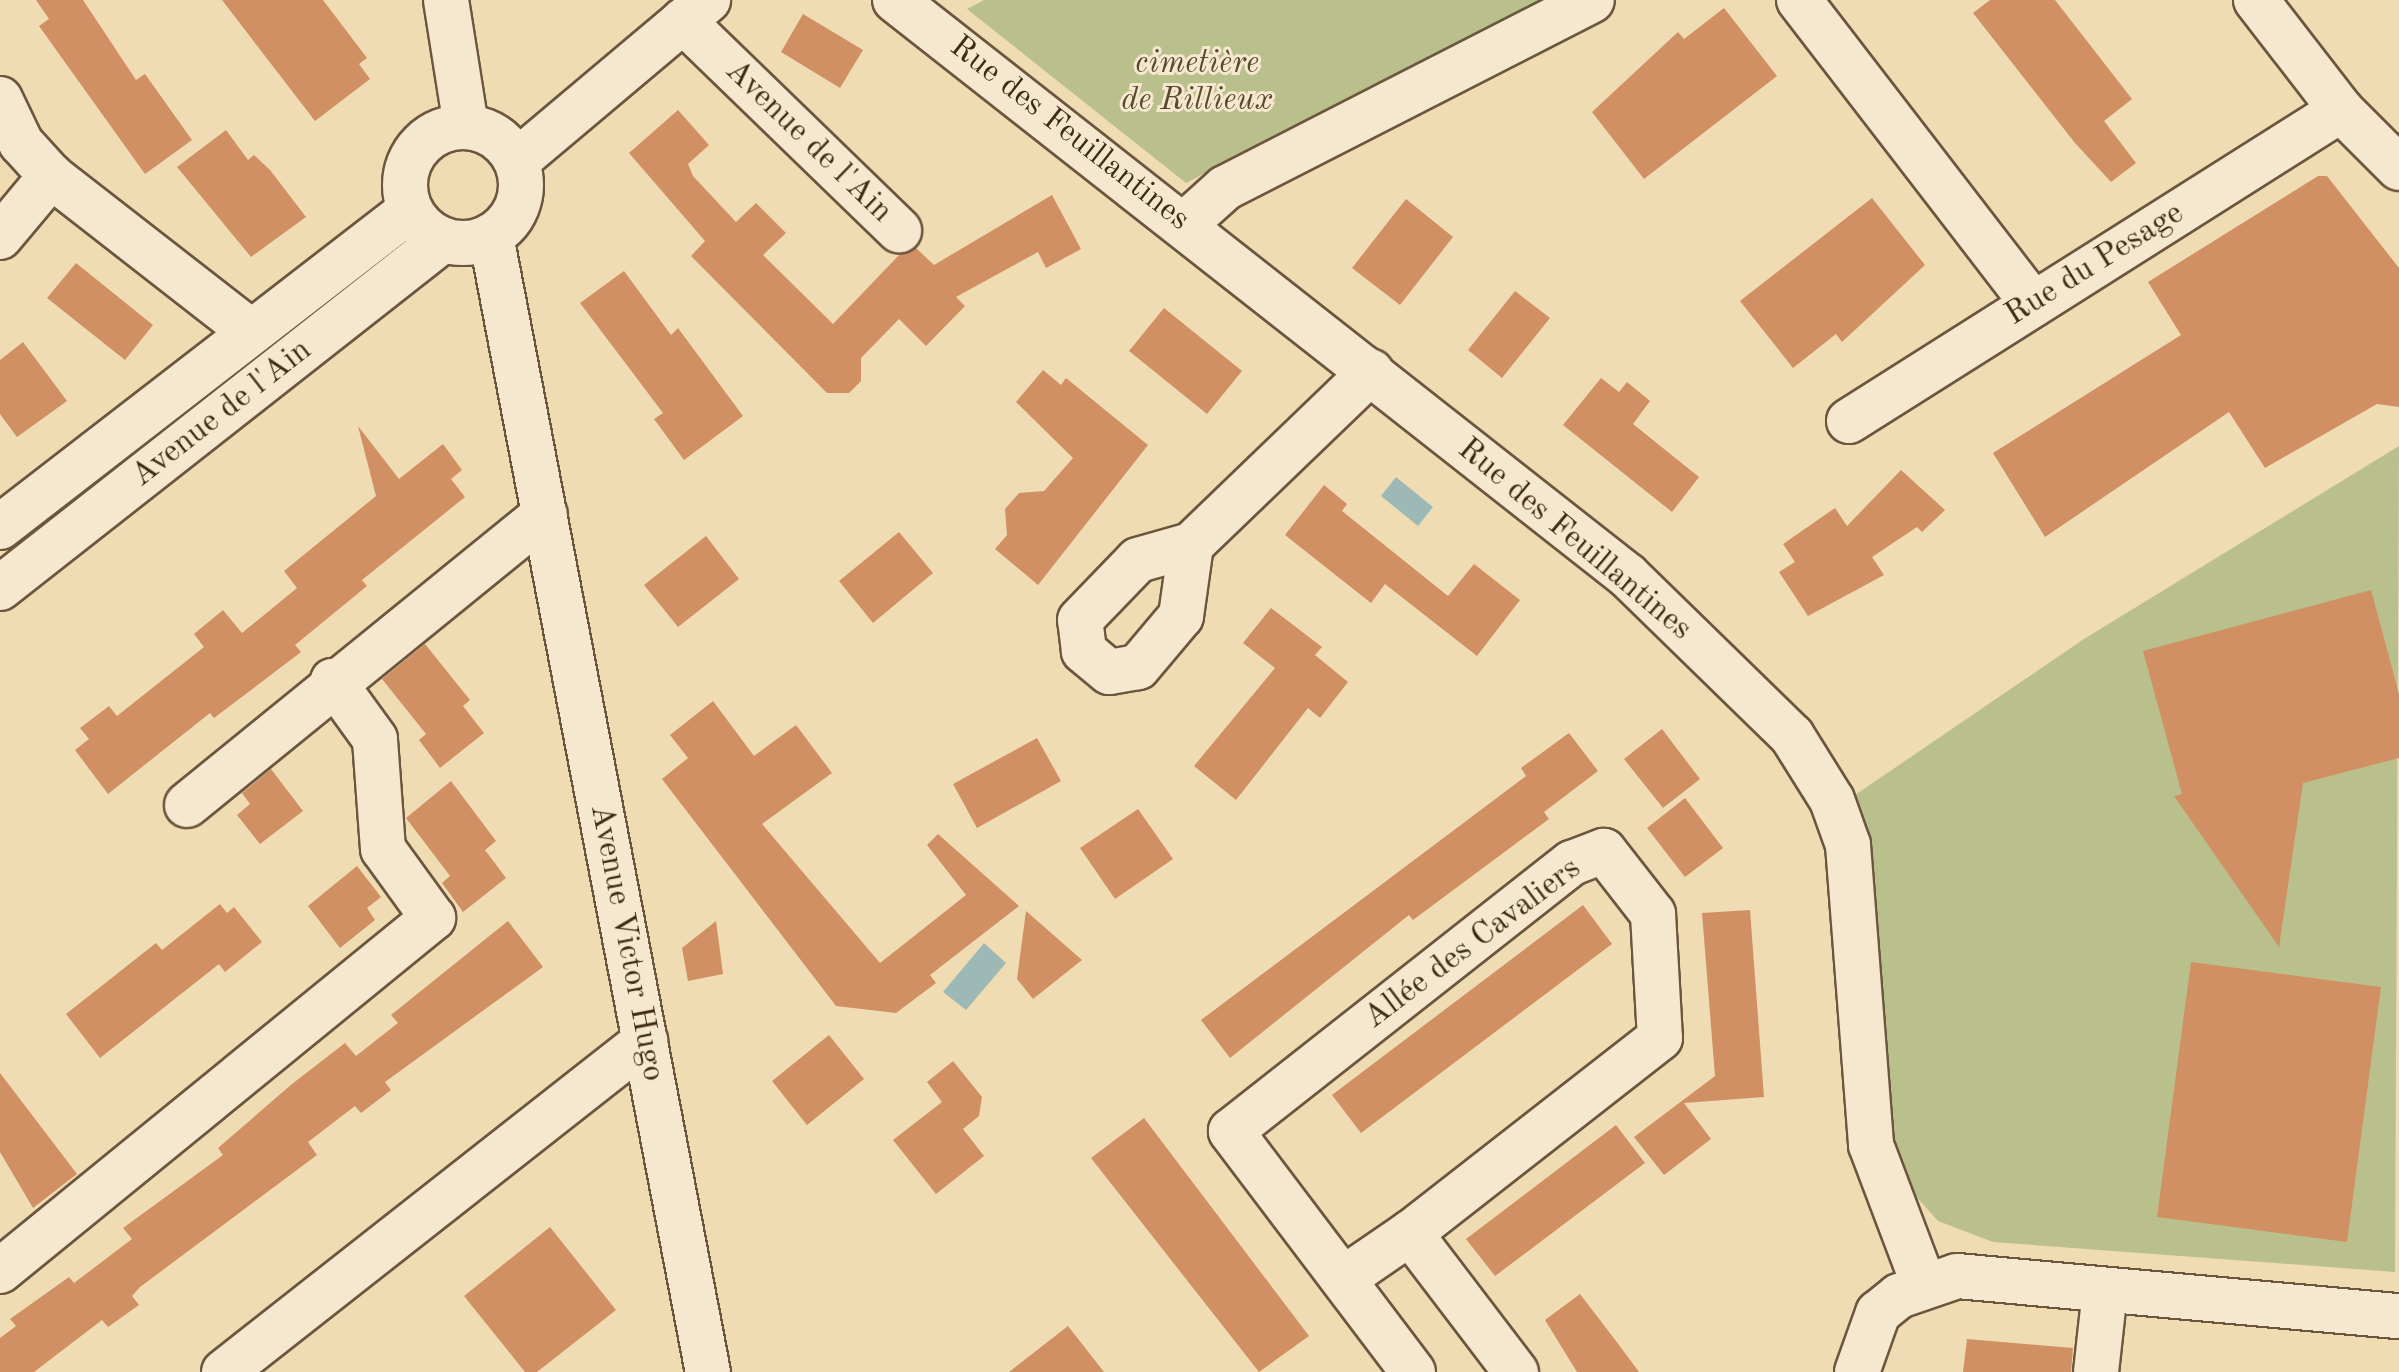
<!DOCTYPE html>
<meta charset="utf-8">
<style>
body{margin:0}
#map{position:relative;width:2399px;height:1372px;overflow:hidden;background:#f0dcb3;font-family:"Old Standard TT",serif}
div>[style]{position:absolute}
.green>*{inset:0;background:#bac08c}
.water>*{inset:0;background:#9db9b6}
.building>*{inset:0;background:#d09064}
.roads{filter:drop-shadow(2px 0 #6c563e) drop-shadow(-2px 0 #6c563e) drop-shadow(0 2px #6c563e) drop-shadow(0 -2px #6c563e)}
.street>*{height:44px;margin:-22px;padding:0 22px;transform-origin:22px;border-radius:22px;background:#f5e8ce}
.secondary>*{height:44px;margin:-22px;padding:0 22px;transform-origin:22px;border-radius:22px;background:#f5e8ce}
.secondary>.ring{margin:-22px;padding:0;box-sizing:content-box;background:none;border:44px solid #f5e8ce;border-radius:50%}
span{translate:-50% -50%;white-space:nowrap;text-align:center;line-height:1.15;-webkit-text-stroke:6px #f5e8ce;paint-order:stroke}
.park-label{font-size:32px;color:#58482e;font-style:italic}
.street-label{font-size:32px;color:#402a17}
</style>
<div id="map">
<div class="green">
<div style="clip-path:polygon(984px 0,1540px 0,1186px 183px,967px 9px)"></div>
<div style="clip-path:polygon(2399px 446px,2395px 1272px,1993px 1242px,1938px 1221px,1911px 1191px,1892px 1145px,1852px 797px,2084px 639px)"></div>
</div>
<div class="water">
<div style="clip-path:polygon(1396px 477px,1433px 507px,1418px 526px,1381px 496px)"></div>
<div style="clip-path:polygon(984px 943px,1006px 963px,966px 1010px,943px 992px)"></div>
</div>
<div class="building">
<div style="clip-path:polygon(36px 0,83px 0,136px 80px,145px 74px,192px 140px,145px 174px,39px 26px,49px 19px)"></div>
<div style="clip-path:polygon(222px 0,323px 0,367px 58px,359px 64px,370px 79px,315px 121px)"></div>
<div style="clip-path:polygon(1990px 0,2055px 0,2132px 99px,2104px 121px,2136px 163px,2111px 182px,2075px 143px,1973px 13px)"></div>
<div style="clip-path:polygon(1724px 8px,1777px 76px,1644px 179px,1592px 112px,1678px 32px,1684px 39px)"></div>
<div style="clip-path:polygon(803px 14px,863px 50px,840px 88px,781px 52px)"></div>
<div style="clip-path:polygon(678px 110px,709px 145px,688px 164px,693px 176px,736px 222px,756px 203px,786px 233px,763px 255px,833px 324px,900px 254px,916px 248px,934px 265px,1052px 195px,1081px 249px,1046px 268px,1038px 252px,956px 297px,965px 306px,926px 346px,899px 319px,861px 358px,861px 381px,849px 393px,827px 393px,691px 256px,705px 241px,629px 153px)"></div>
<div style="clip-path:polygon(226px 130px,248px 160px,254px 155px,270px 170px,306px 217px,251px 257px,177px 167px)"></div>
<div style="clip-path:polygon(2318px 176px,2327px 176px,2399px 268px,2399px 407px,2377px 404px,2265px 468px,2229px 412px,2045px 537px,1993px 453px,2181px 335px,2148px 282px)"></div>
<div style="clip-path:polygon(1872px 198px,1925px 265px,1842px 342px,1836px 334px,1793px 368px,1740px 301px)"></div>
<div style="clip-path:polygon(1406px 199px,1453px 237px,1400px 305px,1352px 268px)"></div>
<div style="clip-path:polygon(76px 263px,153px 325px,125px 360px,47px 298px)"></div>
<div style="clip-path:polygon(624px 271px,671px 335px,678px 328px,743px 416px,684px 460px,654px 419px,663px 413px,580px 303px)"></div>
<div style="clip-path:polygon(1515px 291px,1550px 318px,1502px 378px,1468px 350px)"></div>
<div style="clip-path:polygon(1164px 308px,1242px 371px,1207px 414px,1129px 351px)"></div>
<div style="clip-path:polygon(23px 342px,67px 401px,17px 437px,0 414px,0 360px)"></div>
<div style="clip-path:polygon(1043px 370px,1061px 385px,1066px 378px,1148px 445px,1038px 585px,995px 549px,1007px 535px,1005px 509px,1019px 493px,1044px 491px,1073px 458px,1016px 402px)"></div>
<div style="clip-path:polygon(1601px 378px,1619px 392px,1627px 382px,1650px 401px,1633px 424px,1699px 477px,1672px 512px,1563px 425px)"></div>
<div style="clip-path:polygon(358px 426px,399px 479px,443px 444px,462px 470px,451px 479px,465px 497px,362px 580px,367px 586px,295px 645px,301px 652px,214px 718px,210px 713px,108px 794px,75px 750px,89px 739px,80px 728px,109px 706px,117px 716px,204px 647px,194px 634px,223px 610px,242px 633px,297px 588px,284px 571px,376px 496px)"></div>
<div style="clip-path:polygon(1901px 470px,1945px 510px,1922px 532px,1917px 527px,1872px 557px,1884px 575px,1808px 616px,1779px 572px,1795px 562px,1783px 544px,1835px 508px,1847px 526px)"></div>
<div style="clip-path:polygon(1324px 485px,1347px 504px,1342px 511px,1448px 596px,1474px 564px,1520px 600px,1477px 656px,1385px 584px,1371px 603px,1285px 535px)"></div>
<div style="clip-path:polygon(899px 532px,933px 573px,873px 623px,839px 581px)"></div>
<div style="clip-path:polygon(706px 536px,739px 579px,678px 627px,644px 585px)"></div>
<div style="clip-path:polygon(2371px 590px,2399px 694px,2399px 758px,2303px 783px,2279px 947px,2174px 796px,2182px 794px,2143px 651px)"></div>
<div style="clip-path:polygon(1271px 608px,1322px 647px,1315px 655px,1348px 682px,1320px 718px,1308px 708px,1236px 800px,1194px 766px,1275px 668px,1243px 643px)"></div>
<div style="clip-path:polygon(425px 644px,470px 700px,463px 706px,484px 733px,440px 768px,419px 740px,426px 734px,382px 679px)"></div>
<div style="clip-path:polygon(713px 701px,754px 756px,796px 725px,832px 773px,762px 824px,880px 963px,966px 895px,927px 845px,938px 834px,1019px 906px,930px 975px,936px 983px,896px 1013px,836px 1006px,662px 779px,688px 758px,670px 735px)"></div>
<div style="clip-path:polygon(1662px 729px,1700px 779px,1663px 808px,1624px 759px)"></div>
<div style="clip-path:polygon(1569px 733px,1598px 771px,1544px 812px,1549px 819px,1413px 920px,1409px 915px,1230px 1058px,1201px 1020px,1526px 776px,1521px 768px)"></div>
<div style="clip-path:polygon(1037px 738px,1061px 781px,977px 828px,953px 784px)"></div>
<div style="clip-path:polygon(271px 769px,303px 811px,260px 844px,237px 815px,250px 804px,242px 793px)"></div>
<div style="clip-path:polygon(451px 781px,496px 841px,485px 850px,506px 878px,463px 912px,442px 883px,450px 876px,406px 818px)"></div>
<div style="clip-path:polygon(1685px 798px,1723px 848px,1685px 877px,1647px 828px)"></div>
<div style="clip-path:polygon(1138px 809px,1173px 859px,1115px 899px,1080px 848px)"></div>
<div style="clip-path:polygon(357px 866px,381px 897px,367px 908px,375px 920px,340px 948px,308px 906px)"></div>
<div style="clip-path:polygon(220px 904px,227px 913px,234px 907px,262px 942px,225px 972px,219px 964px,100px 1058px,66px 1014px,156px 943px,162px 950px)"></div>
<div style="clip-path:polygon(1583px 905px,1612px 944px,1361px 1133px,1332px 1095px)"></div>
<div style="clip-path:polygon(1750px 910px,1764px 1097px,1684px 1103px,1711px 1139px,1664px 1175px,1634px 1137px,1715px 1076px,1702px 913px)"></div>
<div style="clip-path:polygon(1026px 911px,1082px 960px,1033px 999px,1017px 979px)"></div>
<div style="clip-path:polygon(508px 921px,543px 967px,385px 1082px,391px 1090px,361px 1113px,355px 1106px,308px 1142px,317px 1155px,140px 1287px,132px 1296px,139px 1305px,108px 1327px,102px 1320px,34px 1372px,0 1372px,0 1338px,16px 1326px,10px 1319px,69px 1277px,74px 1283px,132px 1239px,123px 1228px,223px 1155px,218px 1148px,292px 1084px,345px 1043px,356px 1056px,398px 1023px,391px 1015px)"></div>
<div style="clip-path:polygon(716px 921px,723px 974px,688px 981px,682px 948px)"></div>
<div style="clip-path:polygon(2191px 962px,2381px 987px,2347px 1242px,2157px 1217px)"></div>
<div style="clip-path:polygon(829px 1035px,864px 1079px,807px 1125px,772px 1081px)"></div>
<div style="clip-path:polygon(953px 1061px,982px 1097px,979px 1116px,963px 1129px,984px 1156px,936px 1194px,893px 1140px,942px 1102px,927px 1082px)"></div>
<div style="clip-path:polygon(0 1073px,77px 1174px,33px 1208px,0 1152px)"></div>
<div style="clip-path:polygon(1144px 1118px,1309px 1336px,1259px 1372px,1091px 1158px)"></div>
<div style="clip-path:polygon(1616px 1125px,1645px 1163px,1495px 1276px,1466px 1239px)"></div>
<div style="clip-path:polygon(550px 1227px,616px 1310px,537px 1372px,525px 1372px,464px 1296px)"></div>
<div style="clip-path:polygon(1580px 1294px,1616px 1341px,1639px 1372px,1577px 1372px,1545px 1320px)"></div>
<div style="clip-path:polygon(1068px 1326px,1104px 1372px,1009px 1372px)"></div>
<div style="clip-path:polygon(1967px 1339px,2073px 1348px,2071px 1372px,1963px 1372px)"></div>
</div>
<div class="roads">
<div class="street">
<div style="left:895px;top:0;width:932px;rotate:38.16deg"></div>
<div style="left:1628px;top:576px;width:229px;rotate:44.3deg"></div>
<div style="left:1792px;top:736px;width:75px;rotate:58deg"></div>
<div style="left:1832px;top:800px;width:48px;rotate:70.4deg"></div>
<div style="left:1848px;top:845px;width:301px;rotate:85.6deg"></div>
<div style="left:1871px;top:1145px;width:150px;rotate:69.3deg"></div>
<div style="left:1799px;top:0;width:384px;rotate:52.4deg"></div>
<div style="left:683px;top:21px;width:301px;rotate:44.1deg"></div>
<div style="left:0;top:99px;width:49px;rotate:64.5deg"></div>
<div style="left:21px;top:143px;width:45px;rotate:47.7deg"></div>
<div style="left:51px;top:176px;width:252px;rotate:37.9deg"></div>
<div style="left:1185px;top:224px;width:54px;rotate:-42deg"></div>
<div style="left:1225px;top:188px;width:412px;rotate:-27.1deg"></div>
<div style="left:0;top:237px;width:80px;rotate:-50.1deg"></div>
<div style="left:1849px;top:421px;width:582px;rotate:-32.3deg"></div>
<div style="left:0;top:527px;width:518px;rotate:-37.71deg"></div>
<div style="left:1191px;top:545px;width:72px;rotate:98deg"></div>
<div style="left:1181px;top:616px;width:67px;rotate:130.1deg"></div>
<div style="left:1138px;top:667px;width:29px;rotate:170deg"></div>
<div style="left:1109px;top:672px;width:33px;rotate:-140deg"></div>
<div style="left:1084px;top:651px;width:31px;rotate:-97deg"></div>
<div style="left:1080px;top:620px;width:83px;rotate:-46deg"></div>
<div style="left:1138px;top:560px;width:55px;rotate:-15.8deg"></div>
<div style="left:1191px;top:545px;width:250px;rotate:-43.9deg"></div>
<div style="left:0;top:588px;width:563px;rotate:-38.15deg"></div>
<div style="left:187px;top:805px;width:461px;rotate:-39.1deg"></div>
<div style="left:0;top:1271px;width:559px;rotate:-39.19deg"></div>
<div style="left:433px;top:918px;width:85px;rotate:-125.9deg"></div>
<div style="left:383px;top:849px;width:110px;rotate:-94.2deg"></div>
<div style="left:375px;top:739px;width:72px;rotate:-125.9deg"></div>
<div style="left:1343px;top:1279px;width:81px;rotate:-34.5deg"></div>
<div style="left:224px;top:1372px;width:536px;rotate:-38.18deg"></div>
<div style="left:1413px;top:1372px;width:302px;rotate:-127.1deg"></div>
<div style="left:1231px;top:1131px;width:434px;rotate:-38.2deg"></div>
<div style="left:1572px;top:863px;width:34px;rotate:-21deg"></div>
<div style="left:1604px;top:851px;width:80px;rotate:52.1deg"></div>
<div style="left:1653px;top:914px;width:124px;rotate:86.8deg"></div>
<div style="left:1660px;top:1038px;width:317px;rotate:142deg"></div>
<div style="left:1410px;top:1233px;width:175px;rotate:52.7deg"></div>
<div style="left:1857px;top:1372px;width:63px;rotate:-70.4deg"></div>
<div style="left:1878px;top:1313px;width:27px;rotate:-39deg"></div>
<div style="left:1899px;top:1296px;width:61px;rotate:-19deg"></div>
<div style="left:1957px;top:1276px;width:444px;rotate:5.2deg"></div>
<div style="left:2096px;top:1372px;width:82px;rotate:-83.7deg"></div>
</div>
<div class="secondary">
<div style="left:446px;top:0;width:128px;rotate:81deg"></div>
<div style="left:2256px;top:0;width:139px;rotate:52.3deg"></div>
<div style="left:2341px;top:110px;width:82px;rotate:45deg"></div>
<div class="ring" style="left:405px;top:127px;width:72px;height:72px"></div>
<div style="left:517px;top:161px;width:250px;rotate:-40.1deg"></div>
<div style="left:491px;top:236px;width:1157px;rotate:79.19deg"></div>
</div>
</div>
<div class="park-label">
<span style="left:1197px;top:83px">cimetière<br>de Rillieux</span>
</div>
<div class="street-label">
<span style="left:1069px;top:134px;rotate:38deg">Rue des Feuillantines</span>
<span style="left:808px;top:142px;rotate:44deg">Avenue de l'Ain</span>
<span style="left:2095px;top:265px;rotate:-32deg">Rue du Pesage</span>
<span style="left:222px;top:414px;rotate:-38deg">Avenue de l'Ain</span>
<span style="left:1574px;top:540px;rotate:40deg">Rue des Feuillantines</span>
<span style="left:626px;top:943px;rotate:79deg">Avenue Victor Hugo</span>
<span style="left:1473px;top:944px;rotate:-37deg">Allée des Cavaliers</span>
</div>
</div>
